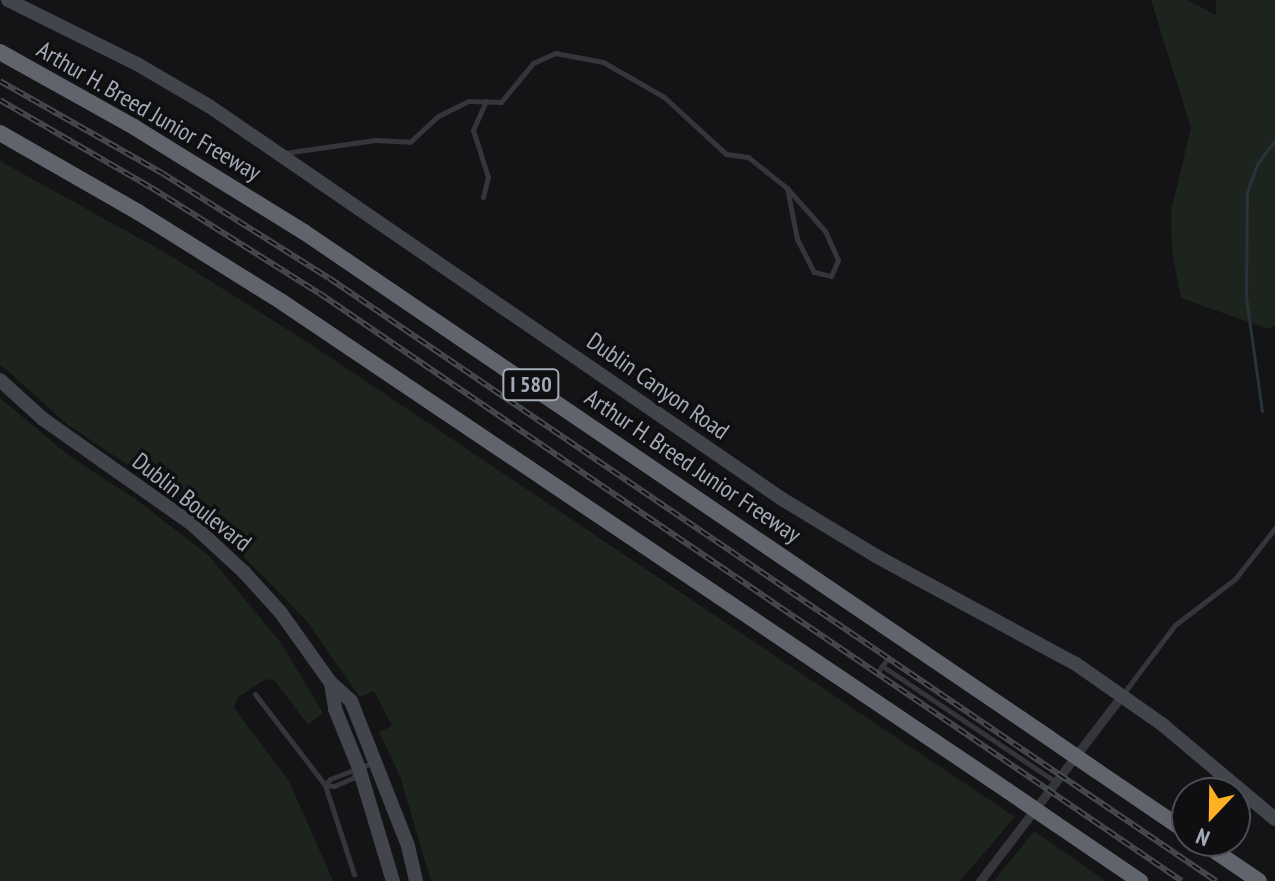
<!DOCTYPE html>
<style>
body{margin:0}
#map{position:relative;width:1275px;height:881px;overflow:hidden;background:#141416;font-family:"PT Sans Narrow",sans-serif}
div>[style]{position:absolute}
.green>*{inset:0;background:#1c241d}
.stream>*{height:3px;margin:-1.5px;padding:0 1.5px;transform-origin:1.5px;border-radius:1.5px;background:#29333b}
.lane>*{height:5px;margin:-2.5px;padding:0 2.5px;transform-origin:2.5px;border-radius:2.5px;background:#35363b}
.street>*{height:9px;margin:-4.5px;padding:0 4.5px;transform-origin:4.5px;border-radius:4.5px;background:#35363b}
.secondary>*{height:14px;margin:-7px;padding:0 7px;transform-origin:7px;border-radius:7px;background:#42454b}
.highway>*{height:16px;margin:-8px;padding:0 8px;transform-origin:8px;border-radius:8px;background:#60646d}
.rail>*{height:6px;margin-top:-3px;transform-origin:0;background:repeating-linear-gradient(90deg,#0f0f11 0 9px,#474a50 0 18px);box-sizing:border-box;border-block:2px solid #474a50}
.highway-bridge>*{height:16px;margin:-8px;padding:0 8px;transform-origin:8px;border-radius:8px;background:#60646d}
span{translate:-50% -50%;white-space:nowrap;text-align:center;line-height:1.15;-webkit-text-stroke:7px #0f0f11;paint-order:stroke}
.shield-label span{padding:2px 6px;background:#0f0f11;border:2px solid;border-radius:6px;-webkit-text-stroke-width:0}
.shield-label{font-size:22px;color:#a4abb8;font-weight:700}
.street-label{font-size:24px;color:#a4abb8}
.north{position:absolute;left:1171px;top:777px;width:80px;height:80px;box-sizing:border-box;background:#0f0f11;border:2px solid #4b4d54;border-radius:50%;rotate:202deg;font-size:22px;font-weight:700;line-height:32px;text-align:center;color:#a4abb8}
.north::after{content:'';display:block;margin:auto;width:28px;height:36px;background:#ffb123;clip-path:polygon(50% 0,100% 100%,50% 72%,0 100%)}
</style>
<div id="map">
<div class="green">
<div style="clip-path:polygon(1151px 0,1187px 0,1216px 15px,1216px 0,1275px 0,1275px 325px,1268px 329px,1181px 298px,1172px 251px,1171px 211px,1191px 128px)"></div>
<div style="clip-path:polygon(0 161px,166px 253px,315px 347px,1015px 817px,960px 881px,431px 881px,400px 776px,379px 732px,392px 726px,374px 691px,360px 697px,305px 619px,225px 538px,166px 490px,68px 425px,0 364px)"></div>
<div style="clip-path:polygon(0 398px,68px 455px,134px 498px,208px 555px,281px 643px,323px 713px,308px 725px,275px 681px,266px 679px,237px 698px,234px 708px,289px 781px,333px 881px,0 881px)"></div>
<div style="clip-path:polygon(1034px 831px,1106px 881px,994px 881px)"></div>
</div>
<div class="stream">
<div style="left:1262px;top:411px;width:115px;rotate:-98deg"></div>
<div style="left:1246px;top:297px;width:105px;rotate:-89.5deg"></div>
<div style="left:1247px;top:192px;width:30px;rotate:-70deg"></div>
<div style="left:1257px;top:164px;width:30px;rotate:-53deg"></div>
</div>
<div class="lane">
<div style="left:284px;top:153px;width:92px;rotate:-8.1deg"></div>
<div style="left:375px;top:140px;width:35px;rotate:3deg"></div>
<div style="left:410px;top:142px;width:38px;rotate:-43deg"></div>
<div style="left:438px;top:116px;width:34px;rotate:-26deg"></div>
<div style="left:469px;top:101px;width:32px;rotate:2deg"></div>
<div style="left:501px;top:102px;width:50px;rotate:-50.6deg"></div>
<div style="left:533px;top:63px;width:24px;rotate:-24deg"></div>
<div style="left:555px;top:53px;width:49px;rotate:10.6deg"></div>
<div style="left:603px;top:62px;width:70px;rotate:29.8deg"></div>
<div style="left:664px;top:97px;width:84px;rotate:42.6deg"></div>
<div style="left:726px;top:154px;width:22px;rotate:8deg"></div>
<div style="left:748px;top:157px;width:50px;rotate:38.5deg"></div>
<div style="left:787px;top:188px;width:52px;rotate:78.9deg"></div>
<div style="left:797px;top:239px;width:37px;rotate:63deg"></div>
<div style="left:814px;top:272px;width:17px;rotate:13deg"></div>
<div style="left:831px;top:276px;width:17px;rotate:-66deg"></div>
<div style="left:838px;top:260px;width:32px;rotate:-114deg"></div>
<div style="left:825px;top:231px;width:57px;rotate:-131.5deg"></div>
<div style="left:483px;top:197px;width:21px;rotate:-76deg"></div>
<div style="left:488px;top:177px;width:49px;rotate:-107.7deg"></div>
<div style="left:473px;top:130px;width:32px;rotate:-66deg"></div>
<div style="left:882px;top:666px;width:209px;rotate:33.7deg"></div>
<div style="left:877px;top:673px;width:19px;rotate:-54deg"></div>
<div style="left:255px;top:694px;width:115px;rotate:52.4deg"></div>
<div style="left:325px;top:785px;width:94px;rotate:72deg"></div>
<div style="left:1123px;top:694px;width:86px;rotate:-53deg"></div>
<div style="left:1175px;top:625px;width:76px;rotate:-37.5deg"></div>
<div style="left:1235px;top:579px;width:65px;rotate:-51.9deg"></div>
<div style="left:325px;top:785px;width:8px;rotate:-50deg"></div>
<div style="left:330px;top:779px;width:45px;rotate:-20.9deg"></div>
<div style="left:325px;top:785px;width:9px;rotate:6deg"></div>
<div style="left:334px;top:786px;width:21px;rotate:-23deg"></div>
<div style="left:353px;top:778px;width:7px;rotate:-63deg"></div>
</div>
<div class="street">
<div style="left:980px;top:881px;width:234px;rotate:-52.6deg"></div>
</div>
<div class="secondary">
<div style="left:8px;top:0;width:144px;rotate:26.4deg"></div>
<div style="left:137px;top:64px;width:83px;rotate:30.3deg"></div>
<div style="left:209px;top:106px;width:695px;rotate:34.44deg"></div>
<div style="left:782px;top:499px;width:110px;rotate:31.2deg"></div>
<div style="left:876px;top:556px;width:227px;rotate:28.4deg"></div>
<div style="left:1076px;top:664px;width:106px;rotate:35deg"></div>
<div style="left:1163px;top:725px;width:146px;rotate:40deg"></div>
<div style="left:0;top:380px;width:58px;rotate:42.2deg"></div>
<div style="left:43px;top:419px;width:184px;rotate:35.2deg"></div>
<div style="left:193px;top:525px;width:69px;rotate:42.7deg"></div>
<div style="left:244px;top:572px;width:55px;rotate:47.9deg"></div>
<div style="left:281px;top:613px;width:86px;rotate:54.5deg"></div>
<div style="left:331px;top:683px;width:27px;rotate:42deg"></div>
<div style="left:351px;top:701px;width:156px;rotate:68.5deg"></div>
<div style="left:408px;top:846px;width:36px;rotate:77deg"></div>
<div style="left:331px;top:683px;width:26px;rotate:81deg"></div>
<div style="left:335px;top:709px;width:64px;rotate:67.9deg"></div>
<div style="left:359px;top:768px;width:118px;rotate:73.3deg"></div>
</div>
<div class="highway">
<div style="left:0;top:52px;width:154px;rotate:29.2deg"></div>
<div style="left:134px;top:127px;width:200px;rotate:31.7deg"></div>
<div style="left:304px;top:232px;width:901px;rotate:34.18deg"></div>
<div style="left:0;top:133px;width:159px;rotate:29.8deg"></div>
<div style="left:138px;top:212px;width:170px;rotate:32deg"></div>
<div style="left:282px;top:302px;width:875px;rotate:33.96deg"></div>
<div style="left:1097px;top:771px;width:109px;rotate:34.1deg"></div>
<div style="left:1056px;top:824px;width:102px;rotate:34.2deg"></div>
<div style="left:1200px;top:841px;width:71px;rotate:34.1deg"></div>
</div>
<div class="rail">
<div style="left:0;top:81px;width:186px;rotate:29.6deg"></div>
<div style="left:162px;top:173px;width:197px;rotate:32.2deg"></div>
<div style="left:329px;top:278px;width:1073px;rotate:34.21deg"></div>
<div style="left:0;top:100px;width:176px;rotate:30.1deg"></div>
<div style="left:152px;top:188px;width:197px;rotate:32.2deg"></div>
<div style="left:319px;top:293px;width:1044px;rotate:34.27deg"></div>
</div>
<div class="highway-bridge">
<div style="left:1049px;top:738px;width:58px;rotate:34.5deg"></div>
<div style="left:1008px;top:791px;width:58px;rotate:34.5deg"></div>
</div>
<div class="shield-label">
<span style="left:531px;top:385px">I 580</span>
</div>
<div class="street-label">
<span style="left:149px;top:111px;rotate:30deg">Arthur H. Breed Junior Freeway</span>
<span style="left:658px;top:386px;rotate:35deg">Dublin Canyon Road</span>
<span style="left:693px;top:466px;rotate:34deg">Arthur H. Breed Junior Freeway</span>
<span style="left:192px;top:502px;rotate:38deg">Dublin Boulevard</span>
</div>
<div class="north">N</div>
</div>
